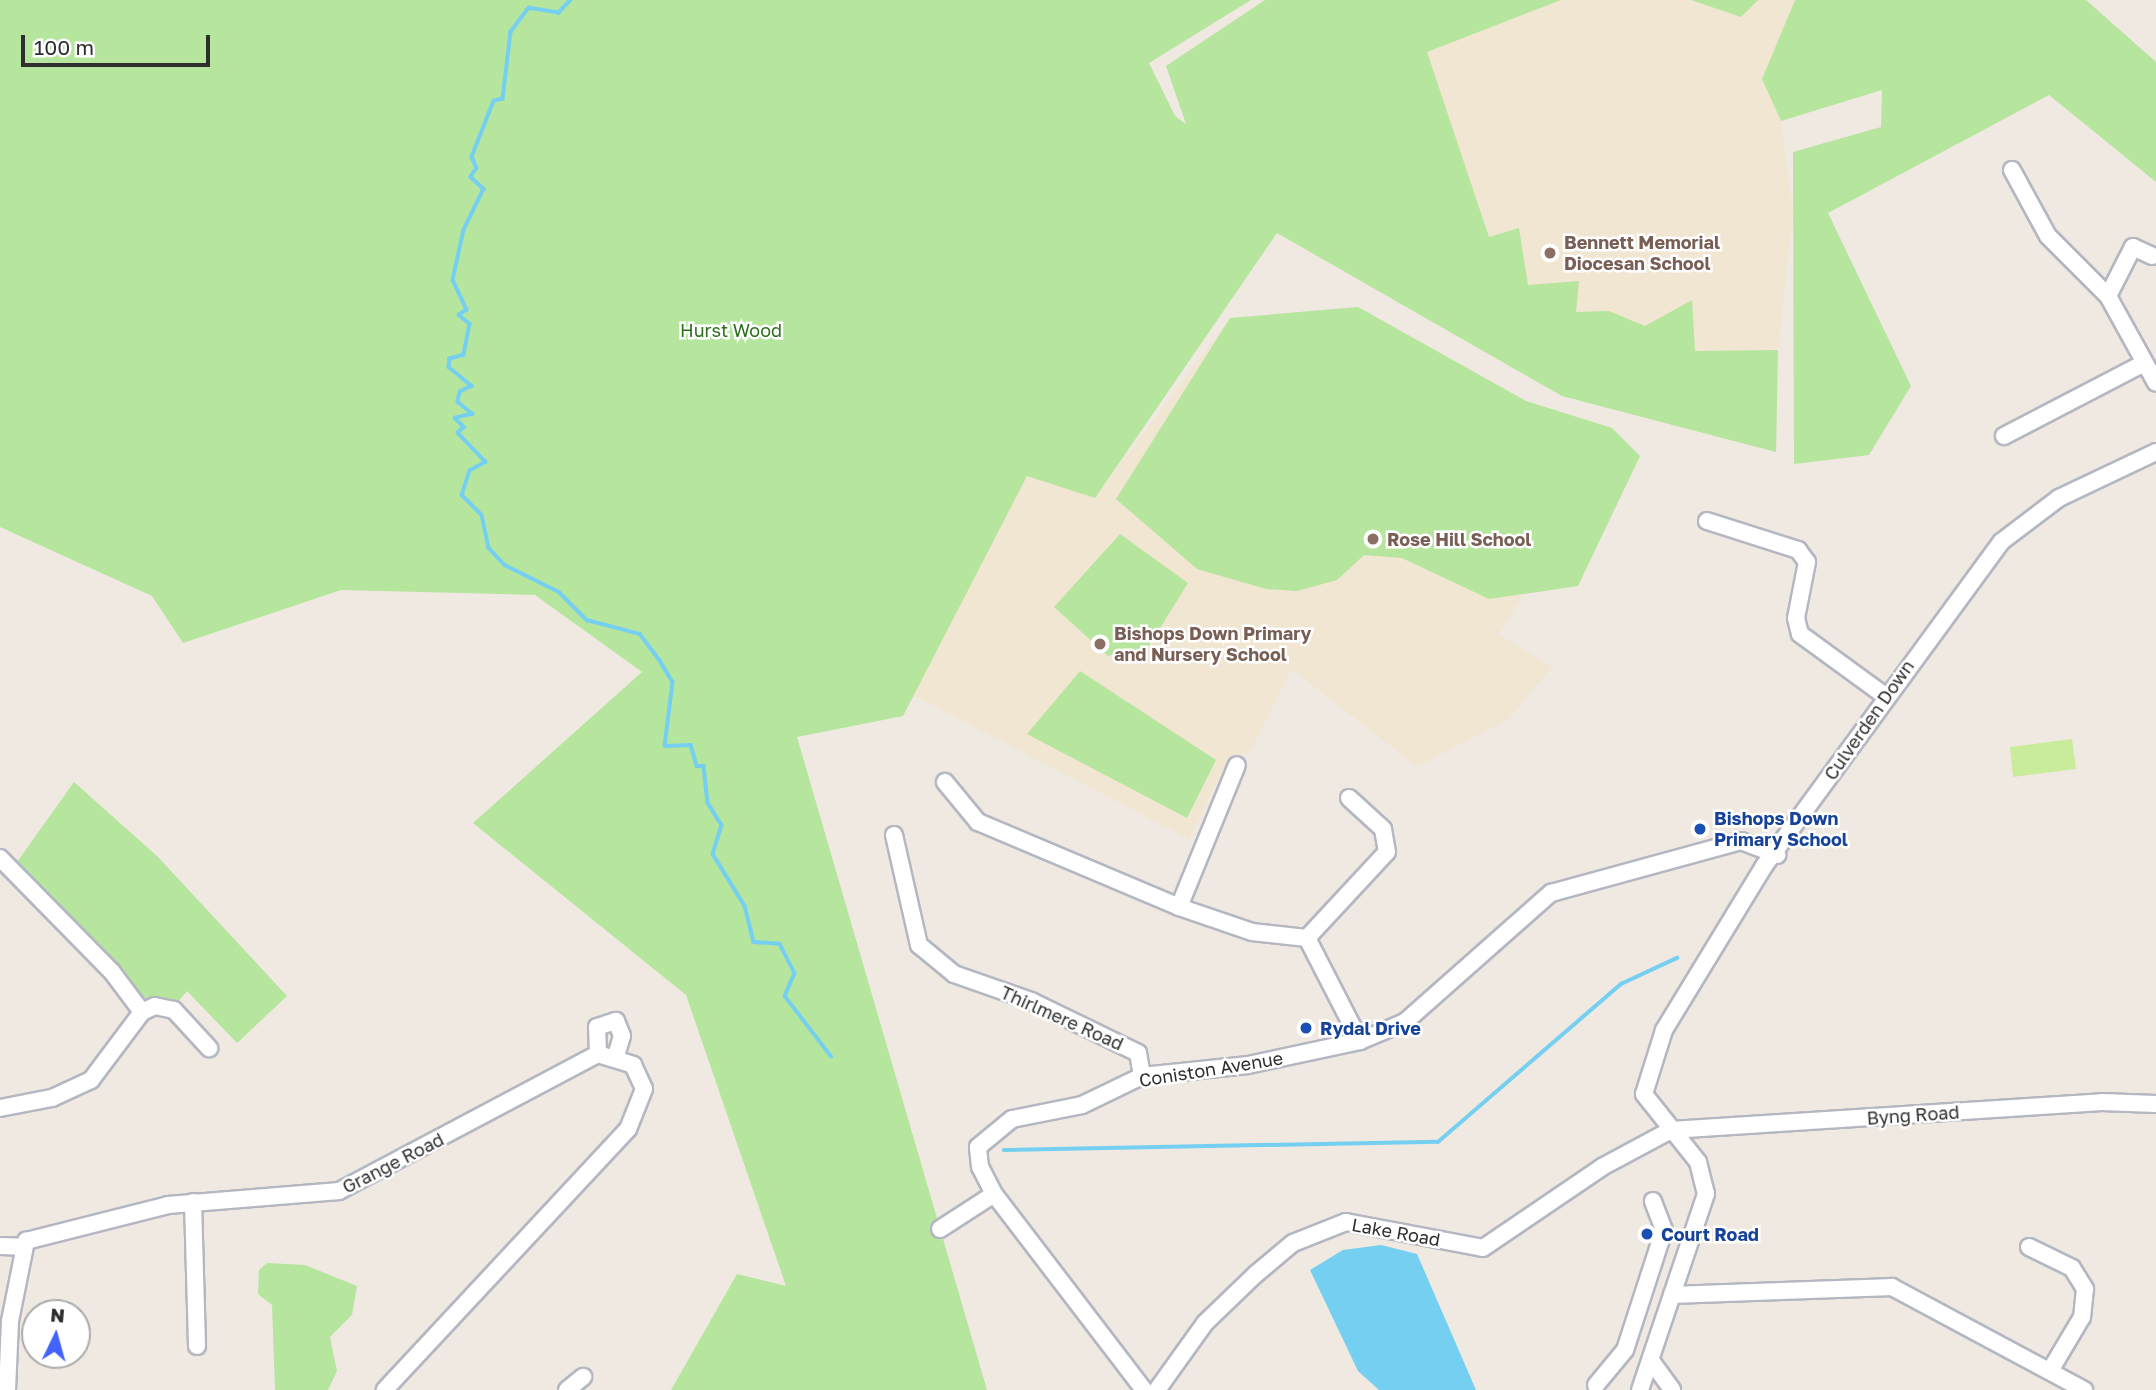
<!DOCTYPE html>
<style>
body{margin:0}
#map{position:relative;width:2156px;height:1390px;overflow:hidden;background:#efe9e1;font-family:"Golos Text",sans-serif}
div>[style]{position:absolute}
.education>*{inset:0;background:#f0e6d1}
.green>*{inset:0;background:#b6e59e}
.pitch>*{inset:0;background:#c9ec9a}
.water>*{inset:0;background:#75cff0}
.stream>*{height:3.5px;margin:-1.75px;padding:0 1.75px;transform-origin:1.75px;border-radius:1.75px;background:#75cff0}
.roads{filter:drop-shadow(2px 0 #b4b7c1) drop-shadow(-2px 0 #b4b7c1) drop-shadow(0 2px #b4b7c1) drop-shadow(0 -2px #b4b7c1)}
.minor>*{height:16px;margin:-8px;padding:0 8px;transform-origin:8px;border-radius:8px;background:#fff}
.dots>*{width:19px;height:19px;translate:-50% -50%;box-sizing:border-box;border:4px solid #fff;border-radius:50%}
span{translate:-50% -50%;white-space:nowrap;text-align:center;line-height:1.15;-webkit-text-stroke:5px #fff;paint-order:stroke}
.education-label{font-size:18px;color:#785e54;font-weight:700}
.left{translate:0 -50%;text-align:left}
.park-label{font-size:18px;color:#2c6e1b}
.street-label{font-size:18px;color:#2e2e2e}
.transit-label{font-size:18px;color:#164399;font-weight:700}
.north{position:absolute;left:21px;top:1299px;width:70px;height:70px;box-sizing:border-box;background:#fff;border:2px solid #ababab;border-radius:50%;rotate:5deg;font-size:19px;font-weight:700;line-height:28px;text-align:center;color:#2e2e2e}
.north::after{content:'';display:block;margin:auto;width:24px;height:32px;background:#4264fb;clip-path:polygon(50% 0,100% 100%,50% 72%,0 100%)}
.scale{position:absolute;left:21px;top:35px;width:189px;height:32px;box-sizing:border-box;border:4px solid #2e2e2e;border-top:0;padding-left:9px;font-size:21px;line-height:24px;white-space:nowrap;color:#2e2e2e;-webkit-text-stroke:5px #fff;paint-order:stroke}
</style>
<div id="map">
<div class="education">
<div style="clip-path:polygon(1265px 0,1795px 0,1762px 78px,1781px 121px,1793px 212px,1778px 350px,1776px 452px,1562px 396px,1226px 204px,1166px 66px)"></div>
<div style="clip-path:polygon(1358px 307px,1526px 401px,1612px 428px,1640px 456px,1578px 586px,1525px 592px,1499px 634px,1552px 667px,1509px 719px,1417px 767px,1292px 669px,1250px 751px,1227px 762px,1189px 839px,894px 685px,1027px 476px,1095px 498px,1230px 318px)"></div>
</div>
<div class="green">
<div style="clip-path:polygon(0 0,1251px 0,1149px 63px,1175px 116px,1186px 124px,1166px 66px,1265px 0,1561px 0,1427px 52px,1489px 237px,1519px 228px,1528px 285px,1579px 281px,1576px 312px,1609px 311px,1645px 326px,1692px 300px,1695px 351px,1778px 350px,1776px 452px,1562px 396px,1277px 233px,1095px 498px,1027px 476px,903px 716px,797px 737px,987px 1390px,671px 1390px,737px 1274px,786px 1286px,686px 995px,473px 823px,642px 672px,535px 595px,341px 590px,183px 643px,152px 596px,0 527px)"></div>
<div style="clip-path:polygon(1691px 0,1758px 0,1741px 17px)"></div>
<div style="clip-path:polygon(1795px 0,2086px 0,2156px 62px,2156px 182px,2049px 95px,1828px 213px,1911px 386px,1869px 455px,1794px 464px,1793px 152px,1881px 127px,1882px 90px,1781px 121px,1762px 79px)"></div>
<div style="clip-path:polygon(1358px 307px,1526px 401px,1612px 428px,1640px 456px,1578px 586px,1489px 599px,1402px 558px,1364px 555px,1337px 580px,1297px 591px,1266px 589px,1197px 569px,1116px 499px,1230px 318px)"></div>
<div style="clip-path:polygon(1120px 534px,1188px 583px,1142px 657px,1127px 649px,1108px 656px,1054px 607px)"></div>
<div style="clip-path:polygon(1080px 671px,1216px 760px,1187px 818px,1027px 734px)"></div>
<div style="clip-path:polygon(74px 782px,157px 856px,287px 996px,237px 1043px,187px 991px,176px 1004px,149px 1002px,17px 862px)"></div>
<div style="clip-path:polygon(267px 1263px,305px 1265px,357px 1286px,352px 1315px,330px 1337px,337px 1371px,328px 1390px,275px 1390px,272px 1305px,258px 1294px,259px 1270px)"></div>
</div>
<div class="pitch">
<div style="clip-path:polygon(2072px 739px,2076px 769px,2013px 777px,2010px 747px)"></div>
</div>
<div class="water">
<div style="clip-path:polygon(1381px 1245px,1417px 1254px,1476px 1390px,1379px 1390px,1358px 1371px,1310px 1270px,1343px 1250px)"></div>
</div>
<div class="stream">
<div style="left:571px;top:0;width:18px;rotate:133deg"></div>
<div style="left:559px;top:13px;width:30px;rotate:-171deg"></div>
<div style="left:529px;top:8px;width:30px;rotate:127deg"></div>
<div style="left:511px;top:32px;width:67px;rotate:96.8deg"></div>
<div style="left:503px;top:99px;width:9px;rotate:167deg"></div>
<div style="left:494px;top:101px;width:60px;rotate:111.4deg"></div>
<div style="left:472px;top:157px;width:12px;rotate:66deg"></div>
<div style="left:477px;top:168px;width:11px;rotate:124deg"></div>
<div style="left:471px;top:177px;width:18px;rotate:43deg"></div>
<div style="left:484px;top:189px;width:46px;rotate:116deg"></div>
<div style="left:464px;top:230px;width:51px;rotate:102.4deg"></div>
<div style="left:453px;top:280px;width:33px;rotate:65deg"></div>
<div style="left:467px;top:310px;width:9px;rotate:148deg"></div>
<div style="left:459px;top:315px;width:14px;rotate:39deg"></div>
<div style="left:470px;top:324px;width:32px;rotate:101deg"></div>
<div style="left:464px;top:355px;width:15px;rotate:164deg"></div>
<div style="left:450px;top:359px;width:8px;rotate:97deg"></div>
<div style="left:449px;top:367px;width:30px;rotate:40deg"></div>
<div style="left:472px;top:386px;width:13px;rotate:153deg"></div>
<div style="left:460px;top:392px;width:10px;rotate:101deg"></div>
<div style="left:458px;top:402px;width:19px;rotate:39deg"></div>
<div style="left:473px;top:414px;width:18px;rotate:167deg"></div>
<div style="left:455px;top:418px;width:13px;rotate:45deg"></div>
<div style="left:464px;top:427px;width:8px;rotate:135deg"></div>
<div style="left:458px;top:433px;width:40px;rotate:46deg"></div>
<div style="left:486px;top:462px;width:18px;rotate:151deg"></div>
<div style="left:470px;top:471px;width:25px;rotate:108deg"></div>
<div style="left:462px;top:495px;width:28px;rotate:45deg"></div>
<div style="left:482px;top:515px;width:34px;rotate:78deg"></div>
<div style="left:489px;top:548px;width:23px;rotate:47deg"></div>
<div style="left:505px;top:565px;width:60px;rotate:26.6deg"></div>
<div style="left:559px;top:592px;width:40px;rotate:45deg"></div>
<div style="left:587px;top:620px;width:55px;rotate:14.8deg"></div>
<div style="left:640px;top:634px;width:31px;rotate:53deg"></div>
<div style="left:659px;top:659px;width:27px;rotate:59deg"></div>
<div style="left:673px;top:682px;width:64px;rotate:97.1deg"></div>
<div style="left:665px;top:746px;width:26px;rotate:-2deg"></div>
<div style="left:691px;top:745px;width:22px;rotate:74deg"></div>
<div style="left:697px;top:766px;width:7px"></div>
<div style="left:704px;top:766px;width:37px;rotate:84deg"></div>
<div style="left:708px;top:803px;width:26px;rotate:58deg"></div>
<div style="left:722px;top:825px;width:30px;rotate:107deg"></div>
<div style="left:713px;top:854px;width:61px;rotate:58.4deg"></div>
<div style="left:745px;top:906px;width:37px;rotate:76deg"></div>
<div style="left:754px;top:942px;width:26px;rotate:4deg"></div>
<div style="left:780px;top:944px;width:33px;rotate:63deg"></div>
<div style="left:795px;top:973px;width:25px;rotate:113deg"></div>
<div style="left:785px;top:996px;width:76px;rotate:52.5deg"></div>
<div style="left:1004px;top:1150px;width:434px;rotate:-1.1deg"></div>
<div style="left:1438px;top:1142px;width:242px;rotate:-40.8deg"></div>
<div style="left:1621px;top:984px;width:62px;rotate:-24.9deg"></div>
</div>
<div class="roads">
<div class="minor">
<div style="left:2012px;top:170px;width:75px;rotate:61.4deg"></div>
<div style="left:2048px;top:236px;width:85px;rotate:45deg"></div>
<div style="left:2108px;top:296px;width:99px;rotate:61.1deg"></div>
<div style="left:2108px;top:296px;width:55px;rotate:-63deg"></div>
<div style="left:2133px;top:247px;width:21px;rotate:25deg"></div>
<div style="left:2004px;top:436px;width:158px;rotate:-27.5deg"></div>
<div style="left:1707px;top:521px;width:96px;rotate:17.7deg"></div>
<div style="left:1798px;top:550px;width:15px;rotate:53deg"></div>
<div style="left:1807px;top:562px;width:57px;rotate:101.1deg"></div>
<div style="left:1796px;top:618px;width:16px;rotate:76deg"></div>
<div style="left:1800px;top:634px;width:105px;rotate:36.1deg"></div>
<div style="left:945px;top:782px;width:52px;rotate:50.5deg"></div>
<div style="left:978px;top:822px;width:218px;rotate:22.9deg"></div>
<div style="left:1179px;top:907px;width:77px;rotate:18.9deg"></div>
<div style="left:1252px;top:932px;width:55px;rotate:6.2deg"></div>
<div style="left:1307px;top:938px;width:116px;rotate:62.8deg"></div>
<div style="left:894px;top:835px;width:113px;rotate:77.2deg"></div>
<div style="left:919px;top:945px;width:45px;rotate:39.6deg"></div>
<div style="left:954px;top:974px;width:82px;rotate:19.3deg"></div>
<div style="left:1031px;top:1001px;width:119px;rotate:25.9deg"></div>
<div style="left:1138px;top:1053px;width:23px;rotate:80deg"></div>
<div style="left:0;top:858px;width:160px;rotate:45.5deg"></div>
<div style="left:112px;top:972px;width:50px;rotate:53.1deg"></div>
<div style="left:1179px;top:907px;width:153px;rotate:-67.8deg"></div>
<div style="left:1307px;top:938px;width:117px;rotate:-47.1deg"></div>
<div style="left:1387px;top:852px;width:23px;rotate:-100deg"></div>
<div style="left:1383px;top:829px;width:46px;rotate:-137.6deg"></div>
<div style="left:142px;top:1012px;width:14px;rotate:-25deg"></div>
<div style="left:155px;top:1006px;width:19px;rotate:12deg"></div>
<div style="left:174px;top:1010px;width:52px;rotate:47.4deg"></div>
<div style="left:598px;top:1054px;width:27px;rotate:-92deg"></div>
<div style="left:597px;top:1027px;width:20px;rotate:-18deg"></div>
<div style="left:616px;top:1021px;width:16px;rotate:68deg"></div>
<div style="left:622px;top:1036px;width:21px;rotate:107deg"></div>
<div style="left:0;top:1108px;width:53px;rotate:-10.9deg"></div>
<div style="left:52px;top:1098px;width:43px;rotate:-24.8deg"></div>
<div style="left:91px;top:1080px;width:85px;rotate:-53.1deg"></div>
<div style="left:193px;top:1202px;width:144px;rotate:88.4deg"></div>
<div style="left:940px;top:1229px;width:64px;rotate:-32.9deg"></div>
<div style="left:0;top:1246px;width:23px;rotate:2deg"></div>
<div style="left:2029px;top:1247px;width:48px;rotate:26deg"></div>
<div style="left:2072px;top:1268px;width:25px;rotate:58deg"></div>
<div style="left:2085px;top:1289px;width:28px;rotate:96deg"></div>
<div style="left:2082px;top:1317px;width:63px;rotate:120.7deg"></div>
<div style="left:1672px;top:1295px;width:220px;rotate:-2.1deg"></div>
<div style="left:1892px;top:1287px;width:218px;rotate:28.2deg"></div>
<div style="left:1652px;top:1362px;width:34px;rotate:54deg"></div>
<div style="left:1596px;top:1385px;width:45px;rotate:-50.4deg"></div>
<div style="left:1625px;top:1350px;width:126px;rotate:-72deg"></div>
<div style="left:1664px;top:1230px;width:31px;rotate:-111deg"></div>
<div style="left:7px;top:1390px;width:69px;rotate:-87.5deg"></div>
<div style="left:10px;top:1321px;width:82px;rotate:-78.7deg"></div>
<div style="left:26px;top:1241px;width:146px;rotate:-14.2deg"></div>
<div style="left:168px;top:1205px;width:172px;rotate:-4.7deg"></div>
<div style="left:339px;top:1191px;width:293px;rotate:-27.9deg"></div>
<div style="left:598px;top:1054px;width:37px;rotate:17deg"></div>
<div style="left:633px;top:1065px;width:26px;rotate:65deg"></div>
<div style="left:644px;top:1089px;width:43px;rotate:111.8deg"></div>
<div style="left:628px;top:1129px;width:357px;rotate:133deg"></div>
<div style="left:567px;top:1390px;width:21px;rotate:-39deg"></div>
<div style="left:1144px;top:1390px;width:247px;rotate:-127.4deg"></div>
<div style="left:994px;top:1194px;width:30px;rotate:-117deg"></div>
<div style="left:980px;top:1167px;width:20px;rotate:-96deg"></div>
<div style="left:978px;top:1147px;width:44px;rotate:-39.5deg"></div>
<div style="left:1012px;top:1119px;width:71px;rotate:-11.3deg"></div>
<div style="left:1082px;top:1105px;width:67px;rotate:-25.8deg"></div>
<div style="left:1142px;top:1076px;width:107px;rotate:-5.9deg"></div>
<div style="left:1248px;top:1065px;width:115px;rotate:-12.1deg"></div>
<div style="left:1360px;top:1041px;width:49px;rotate:-22.9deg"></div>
<div style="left:1405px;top:1022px;width:195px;rotate:-41.5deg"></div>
<div style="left:1551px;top:893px;width:197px;rotate:-15.3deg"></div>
<div style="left:1741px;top:841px;width:39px;rotate:21deg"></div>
<div style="left:1157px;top:1390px;width:82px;rotate:-54.4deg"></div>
<div style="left:1205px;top:1323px;width:71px;rotate:-43.9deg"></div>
<div style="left:1256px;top:1274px;width:48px;rotate:-40deg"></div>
<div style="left:1293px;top:1243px;width:57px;rotate:-21.6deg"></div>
<div style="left:1346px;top:1222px;width:139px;rotate:10.7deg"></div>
<div style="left:1483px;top:1248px;width:144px;rotate:-34.2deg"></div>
<div style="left:1602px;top:1167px;width:78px;rotate:-28.2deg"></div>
<div style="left:1671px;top:1130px;width:432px;rotate:-3.7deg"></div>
<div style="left:2102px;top:1102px;width:54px;rotate:2.1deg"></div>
<div style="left:1640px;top:1390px;width:207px;rotate:-71.4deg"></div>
<div style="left:1706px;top:1194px;width:33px;rotate:-104deg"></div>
<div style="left:1698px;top:1162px;width:87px;rotate:-128.5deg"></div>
<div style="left:1644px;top:1094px;width:67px;rotate:-72.6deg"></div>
<div style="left:1664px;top:1030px;width:192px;rotate:-58.6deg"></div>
<div style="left:1764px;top:866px;width:401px;rotate:-53.8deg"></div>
<div style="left:2001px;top:542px;width:73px;rotate:-37.2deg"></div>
<div style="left:2059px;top:498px;width:107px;rotate:-25.4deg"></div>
</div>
</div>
<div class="dots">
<div style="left:1550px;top:253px;background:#8d6e63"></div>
<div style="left:1373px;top:539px;background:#8d6e63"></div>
<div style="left:1100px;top:644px;background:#8d6e63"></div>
<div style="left:1700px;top:829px;background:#1a4fb4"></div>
<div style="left:1306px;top:1028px;background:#1a4fb4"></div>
<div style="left:1647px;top:1234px;background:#1a4fb4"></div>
</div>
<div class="education-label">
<span class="left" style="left:1564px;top:253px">Bennett Memorial<br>Diocesan School</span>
<span class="left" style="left:1387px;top:539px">Rose Hill School</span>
<span class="left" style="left:1114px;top:644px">Bishops Down Primary<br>and Nursery School</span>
</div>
<div class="park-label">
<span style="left:731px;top:330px">Hurst Wood</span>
</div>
<div class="street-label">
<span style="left:1869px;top:720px;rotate:-55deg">Culverden Down</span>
<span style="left:1062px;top:1018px;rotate:24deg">Thirlmere Road</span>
<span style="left:1211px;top:1069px;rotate:-9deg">Coniston Avenue</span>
<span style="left:1913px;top:1115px;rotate:-4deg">Byng Road</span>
<span style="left:393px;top:1163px;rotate:-27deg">Grange Road</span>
<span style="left:1396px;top:1232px;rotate:10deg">Lake Road</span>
</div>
<div class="transit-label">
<span class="left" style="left:1714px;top:829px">Bishops Down<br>Primary School</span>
<span class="left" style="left:1320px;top:1028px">Rydal Drive</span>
<span class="left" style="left:1661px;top:1234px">Court Road</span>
</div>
<div class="north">N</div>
<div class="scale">100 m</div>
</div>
